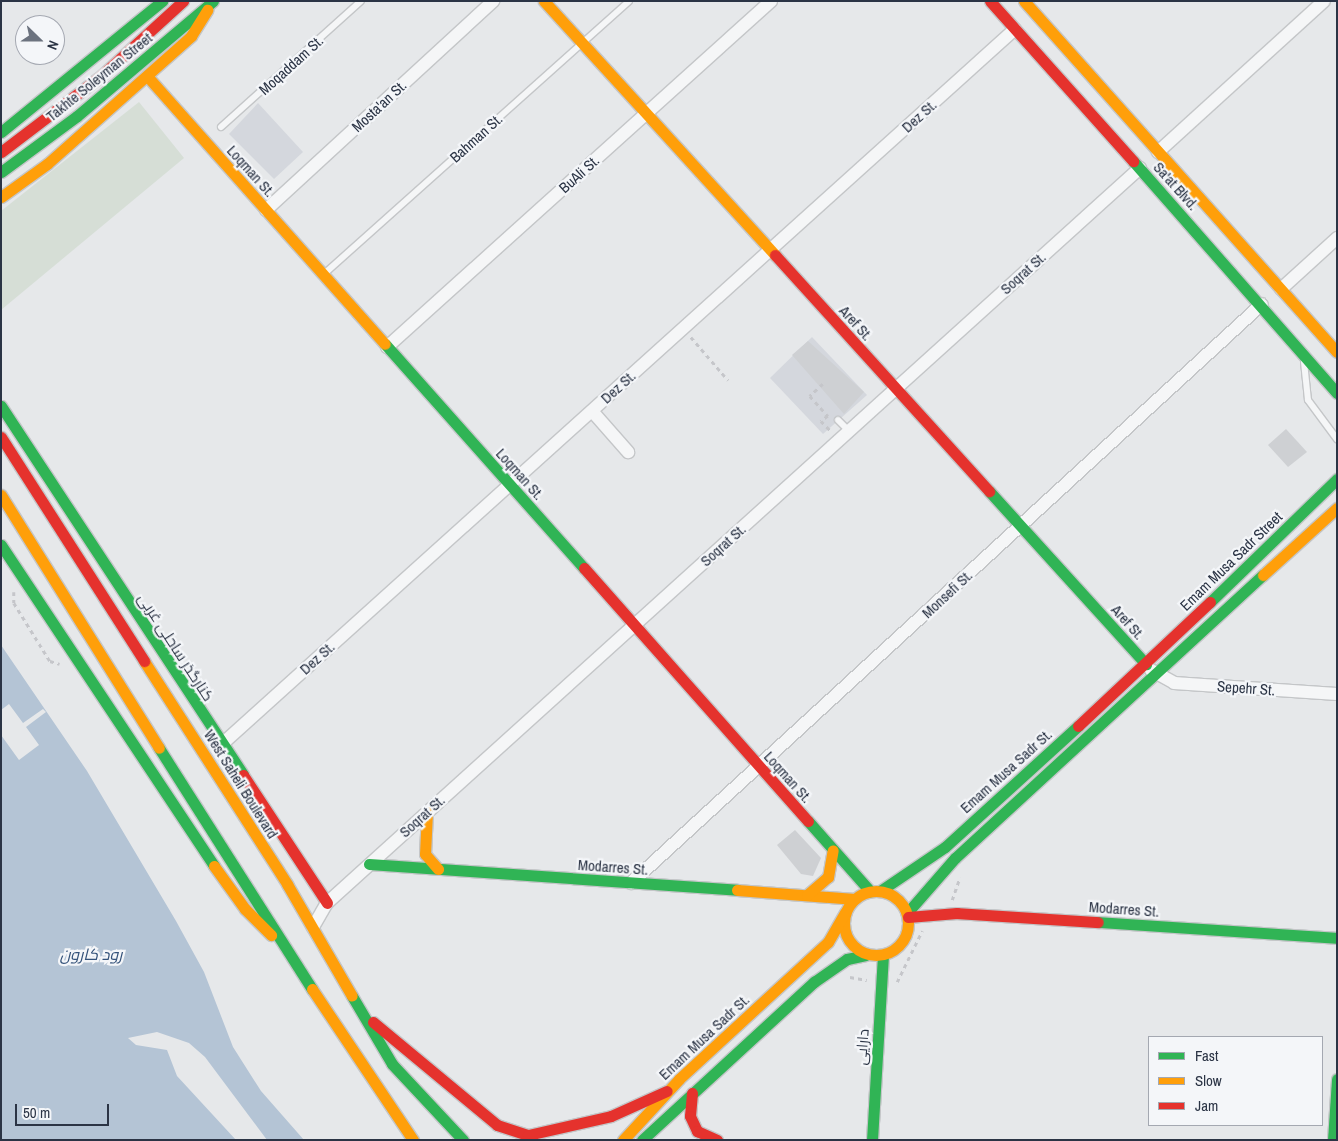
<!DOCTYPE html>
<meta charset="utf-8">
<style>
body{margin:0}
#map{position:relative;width:1338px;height:1141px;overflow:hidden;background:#e6e8ea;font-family:"Archivo Narrow",Cairo,sans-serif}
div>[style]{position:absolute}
.built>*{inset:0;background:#d4d7dd}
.green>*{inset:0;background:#d6ded6}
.water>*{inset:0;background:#b4c4d5}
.pier>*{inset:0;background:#e6e8ea}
.building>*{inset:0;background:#ced0d3}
.path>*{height:2.5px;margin-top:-1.25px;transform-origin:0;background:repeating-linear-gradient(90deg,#c5c6ca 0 4px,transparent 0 8px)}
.roads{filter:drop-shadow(1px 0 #c4c6c8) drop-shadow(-1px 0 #c4c6c8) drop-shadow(0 1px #c4c6c8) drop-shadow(0 -1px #c4c6c8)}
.lane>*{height:6px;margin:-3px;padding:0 3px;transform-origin:3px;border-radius:3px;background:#f5f6f7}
.street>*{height:12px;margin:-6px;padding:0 6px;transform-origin:6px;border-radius:6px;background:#f5f6f7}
.fast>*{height:11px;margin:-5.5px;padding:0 5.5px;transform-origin:5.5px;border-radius:5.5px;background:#30b455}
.slow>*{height:11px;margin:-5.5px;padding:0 5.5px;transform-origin:5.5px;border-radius:5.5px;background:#ff9f0a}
.slow>.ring{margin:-5.5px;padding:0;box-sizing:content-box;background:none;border:11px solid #ff9f0a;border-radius:50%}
.jam>*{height:11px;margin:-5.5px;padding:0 5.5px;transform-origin:5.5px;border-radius:5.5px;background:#e5322d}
span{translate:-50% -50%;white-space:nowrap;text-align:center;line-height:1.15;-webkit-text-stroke:4.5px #f4f6f9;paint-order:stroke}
.street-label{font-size:15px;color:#2b3445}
.water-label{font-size:16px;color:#34527a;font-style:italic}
.frame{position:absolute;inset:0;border:2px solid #2b3445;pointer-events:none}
.legend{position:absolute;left:1148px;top:1036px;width:175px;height:90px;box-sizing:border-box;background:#f4f6f9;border:1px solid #a4a8b1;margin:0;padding:6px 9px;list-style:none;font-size:15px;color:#2b3445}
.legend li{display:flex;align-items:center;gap:10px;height:25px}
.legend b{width:25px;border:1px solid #a4a8b1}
.north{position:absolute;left:15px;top:15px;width:50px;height:50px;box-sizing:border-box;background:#f4f6f9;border:1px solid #a4a8b1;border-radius:50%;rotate:112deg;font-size:14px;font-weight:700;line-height:20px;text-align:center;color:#2b3445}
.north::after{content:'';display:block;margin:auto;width:18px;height:22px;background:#6c737f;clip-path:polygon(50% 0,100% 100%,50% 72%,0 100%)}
.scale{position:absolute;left:15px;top:1104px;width:94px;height:22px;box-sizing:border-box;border:2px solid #2b3445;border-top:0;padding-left:6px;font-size:15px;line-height:18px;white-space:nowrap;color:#2b3445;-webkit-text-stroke:4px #f4f6f9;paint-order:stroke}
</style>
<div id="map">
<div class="built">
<div style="clip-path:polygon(258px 103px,303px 152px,274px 179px,229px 134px)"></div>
<div style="clip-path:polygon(812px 337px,867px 395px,823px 434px,770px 378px)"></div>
</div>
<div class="green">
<div style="clip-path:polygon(139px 102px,184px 158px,1px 310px,1px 211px)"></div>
</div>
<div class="water">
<div style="clip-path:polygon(1px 645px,87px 771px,176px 921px,204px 972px,233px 1047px,261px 1091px,304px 1140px,267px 1140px,205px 1057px,189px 1043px,157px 1032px,128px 1038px,136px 1045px,167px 1050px,177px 1076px,236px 1140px,1px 1140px)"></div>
</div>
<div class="pier">
<div style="clip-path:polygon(9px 704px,23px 723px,43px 709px,46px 712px,26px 727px,39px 745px,19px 760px,1px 735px,1px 710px)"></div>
</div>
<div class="building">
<div style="clip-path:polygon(808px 341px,864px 392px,844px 414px,792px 355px)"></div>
<div style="clip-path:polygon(1286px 429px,1307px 452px,1288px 467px,1268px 445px)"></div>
<div style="clip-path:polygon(795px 830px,821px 858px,813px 876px,801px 874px,777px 845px)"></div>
</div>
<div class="path">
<div style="left:691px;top:337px;width:57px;rotate:49.3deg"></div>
<div style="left:823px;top:384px;width:18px;rotate:137deg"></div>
<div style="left:810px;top:396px;width:27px;rotate:48deg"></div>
<div style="left:828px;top:416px;width:9px;rotate:144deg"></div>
<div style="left:821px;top:421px;width:14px;rotate:45deg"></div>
<div style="left:14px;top:592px;width:11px;rotate:90deg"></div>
<div style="left:14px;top:603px;width:68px;rotate:58.2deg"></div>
<div style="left:50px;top:661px;width:10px;rotate:17deg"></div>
<div style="left:952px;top:900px;width:24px;rotate:-71deg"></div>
<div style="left:850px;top:977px;width:17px;rotate:10deg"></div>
<div style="left:897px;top:982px;width:57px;rotate:-63.9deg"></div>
</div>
<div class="roads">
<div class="lane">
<div style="left:221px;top:127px;width:188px;rotate:-42deg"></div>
<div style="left:324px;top:274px;width:409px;rotate:-41.8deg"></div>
<div style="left:1304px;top:362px;width:38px;rotate:84deg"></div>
<div style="left:1308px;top:400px;width:49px;rotate:53.4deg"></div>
<div style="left:838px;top:420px;width:16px;rotate:45deg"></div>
</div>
<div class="street">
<div style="left:1158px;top:152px;width:224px;rotate:-42.3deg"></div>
<div style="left:266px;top:210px;width:309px;rotate:-42.6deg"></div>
<div style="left:1281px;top:289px;width:76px;rotate:-42.3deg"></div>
<div style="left:387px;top:347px;width:517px;rotate:-42.02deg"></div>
<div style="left:592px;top:411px;width:55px;rotate:48.7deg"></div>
<div style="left:1151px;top:670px;width:26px;rotate:29deg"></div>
<div style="left:1174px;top:683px;width:163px;rotate:3.9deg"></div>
<div style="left:221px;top:745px;width:1069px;rotate:-42.04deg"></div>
<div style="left:631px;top:883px;width:856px;rotate:-42.54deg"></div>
<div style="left:313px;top:927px;width:28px;rotate:-60deg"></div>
<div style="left:327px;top:903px;width:1096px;rotate:-42.12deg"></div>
</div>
<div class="fast">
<div style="left:1px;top:132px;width:208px;rotate:-39.1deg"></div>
<div style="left:1133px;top:161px;width:309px;rotate:48.7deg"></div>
<div style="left:1px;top:172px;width:94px;rotate:-36.4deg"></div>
<div style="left:77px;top:116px;width:178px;rotate:-40.2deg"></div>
<div style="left:385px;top:344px;width:300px;rotate:48.4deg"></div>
<div style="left:1px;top:406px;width:441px;rotate:56.7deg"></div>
<div style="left:989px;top:491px;width:234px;rotate:47.8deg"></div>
<div style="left:1px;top:545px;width:385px;rotate:56.4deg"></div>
<div style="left:1210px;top:602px;width:177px;rotate:-44.1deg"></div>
<div style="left:159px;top:748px;width:285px;rotate:57.6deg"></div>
<div style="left:808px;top:821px;width:94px;rotate:48.5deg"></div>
<div style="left:369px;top:864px;width:369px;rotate:4deg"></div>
<div style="left:880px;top:891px;width:78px;rotate:-34.1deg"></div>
<div style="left:945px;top:847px;width:180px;rotate:-42.3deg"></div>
<div style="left:907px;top:913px;width:73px;rotate:-48.9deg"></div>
<div style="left:955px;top:858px;width:418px;rotate:-42.6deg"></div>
<div style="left:1098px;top:922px;width:240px;rotate:3.8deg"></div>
<div style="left:352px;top:996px;width:79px;rotate:59.5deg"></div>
<div style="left:392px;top:1064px;width:104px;rotate:46.9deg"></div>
<div style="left:642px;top:1140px;width:234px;rotate:-42.6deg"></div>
<div style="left:814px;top:982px;width:40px;rotate:-34.9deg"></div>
<div style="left:847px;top:959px;width:19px;rotate:-12deg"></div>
<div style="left:872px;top:1140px;width:184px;rotate:-86.6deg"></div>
<div style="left:1333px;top:1140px;width:61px;rotate:-86.2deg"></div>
</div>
<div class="slow">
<div style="left:544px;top:1px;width:343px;rotate:47.7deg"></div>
<div style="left:1024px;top:1px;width:470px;rotate:48.3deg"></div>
<div style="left:147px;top:76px;width:358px;rotate:48.4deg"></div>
<div style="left:1px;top:197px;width:57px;rotate:-35.7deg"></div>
<div style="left:47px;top:164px;width:193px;rotate:-41.6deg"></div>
<div style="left:191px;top:36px;width:31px;rotate:-58deg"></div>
<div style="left:1px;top:495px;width:298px;rotate:58deg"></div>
<div style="left:1263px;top:575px;width:100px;rotate:-42.2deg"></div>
<div style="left:144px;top:661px;width:265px;rotate:57.3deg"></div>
<div style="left:287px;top:884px;width:129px;rotate:59.9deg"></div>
<div style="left:427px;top:812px;width:42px;rotate:92.7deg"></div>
<div style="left:425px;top:854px;width:20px;rotate:49deg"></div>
<div style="left:214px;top:866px;width:53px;rotate:54.2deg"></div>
<div style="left:245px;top:909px;width:37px;rotate:45deg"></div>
<div style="left:737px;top:890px;width:118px;rotate:4.4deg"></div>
<div class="ring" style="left:844px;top:891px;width:53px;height:53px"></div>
<div style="left:807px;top:895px;width:28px;rotate:-41deg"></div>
<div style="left:828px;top:877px;width:27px;rotate:-80deg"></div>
<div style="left:312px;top:989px;width:182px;rotate:56.2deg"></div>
<div style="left:623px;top:1140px;width:83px;rotate:-47.4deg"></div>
<div style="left:679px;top:1079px;width:202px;rotate:-42.6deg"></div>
<div style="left:828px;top:942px;width:34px;rotate:-60deg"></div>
</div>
<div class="jam">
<div style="left:990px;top:1px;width:215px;rotate:48.2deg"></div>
<div style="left:1px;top:152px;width:127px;rotate:-37.3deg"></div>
<div style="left:102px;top:75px;width:110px;rotate:-42.4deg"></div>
<div style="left:775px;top:255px;width:319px;rotate:47.8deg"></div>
<div style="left:1px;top:437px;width:266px;rotate:57.4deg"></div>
<div style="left:584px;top:568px;width:338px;rotate:48.5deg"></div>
<div style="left:1078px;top:726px;width:181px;rotate:-43.2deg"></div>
<div style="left:243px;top:775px;width:153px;rotate:56.7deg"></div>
<div style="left:908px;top:917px;width:49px;rotate:-4.7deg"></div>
<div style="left:957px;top:913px;width:141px;rotate:3.7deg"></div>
<div style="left:373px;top:1022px;width:161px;rotate:39.7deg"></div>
<div style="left:497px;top:1125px;width:33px;rotate:18deg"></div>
<div style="left:528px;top:1135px;width:85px;rotate:-12.9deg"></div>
<div style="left:611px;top:1116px;width:61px;rotate:-24.1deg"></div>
<div style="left:692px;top:1093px;width:23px;rotate:95deg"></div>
<div style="left:690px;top:1116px;width:17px;rotate:65deg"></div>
<div style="left:697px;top:1131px;width:22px;rotate:24deg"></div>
</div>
</div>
<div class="street-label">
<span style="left:291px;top:65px;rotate:-42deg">Moqaddam St.</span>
<span style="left:99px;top:77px;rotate:-39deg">Takhte Soleyman Street</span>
<span style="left:379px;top:106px;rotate:-43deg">Mosta'an St.</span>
<span style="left:919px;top:116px;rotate:-42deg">Dez St.</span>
<span style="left:476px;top:138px;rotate:-42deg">Bahman St.</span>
<span style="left:251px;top:171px;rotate:48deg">Loqman St.</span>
<span style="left:579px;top:174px;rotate:-42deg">BuAli St.</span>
<span style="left:1176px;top:186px;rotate:48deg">Sa'at Blvd.</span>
<span style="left:1023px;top:273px;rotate:-42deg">Soqrat St.</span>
<span style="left:856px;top:323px;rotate:48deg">Aref St.</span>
<span style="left:618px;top:387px;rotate:-42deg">Dez St.</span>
<span style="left:520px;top:474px;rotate:48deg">Loqman St.</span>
<span style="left:723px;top:545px;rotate:-42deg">Soqrat St.</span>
<span style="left:1231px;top:561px;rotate:-44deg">Emam Musa Sadr Street</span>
<span style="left:947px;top:594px;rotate:-43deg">Monsefi St.</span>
<span style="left:1128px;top:622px;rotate:48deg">Aref St.</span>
<span style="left:176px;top:647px;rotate:57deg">کنارگذر ساحلی غربی</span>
<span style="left:317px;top:658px;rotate:-42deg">Dez St.</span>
<span style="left:1246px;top:688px;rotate:4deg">Sepehr St.</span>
<span style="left:1006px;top:771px;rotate:-42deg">Emam Musa Sadr St.</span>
<span style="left:788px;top:777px;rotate:48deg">Loqman St.</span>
<span style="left:241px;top:784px;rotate:58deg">West Saheli Boulevard</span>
<span style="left:422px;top:816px;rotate:-42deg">Soqrat St.</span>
<span style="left:613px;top:867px;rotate:4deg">Modarres St.</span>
<span style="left:1124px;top:909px;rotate:4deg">Modarres St.</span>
<span style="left:704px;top:1037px;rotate:-43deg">Emam Musa Sadr St.</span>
<span style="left:862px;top:1047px;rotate:-86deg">دارایی</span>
</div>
<div class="water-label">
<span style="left:91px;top:954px">رود کارون</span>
</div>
<div class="frame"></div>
<ul class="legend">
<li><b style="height:6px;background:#30b455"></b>Fast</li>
<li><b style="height:6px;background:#ff9f0a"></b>Slow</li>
<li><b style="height:6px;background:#e5322d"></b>Jam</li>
</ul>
<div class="north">N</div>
<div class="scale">50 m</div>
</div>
